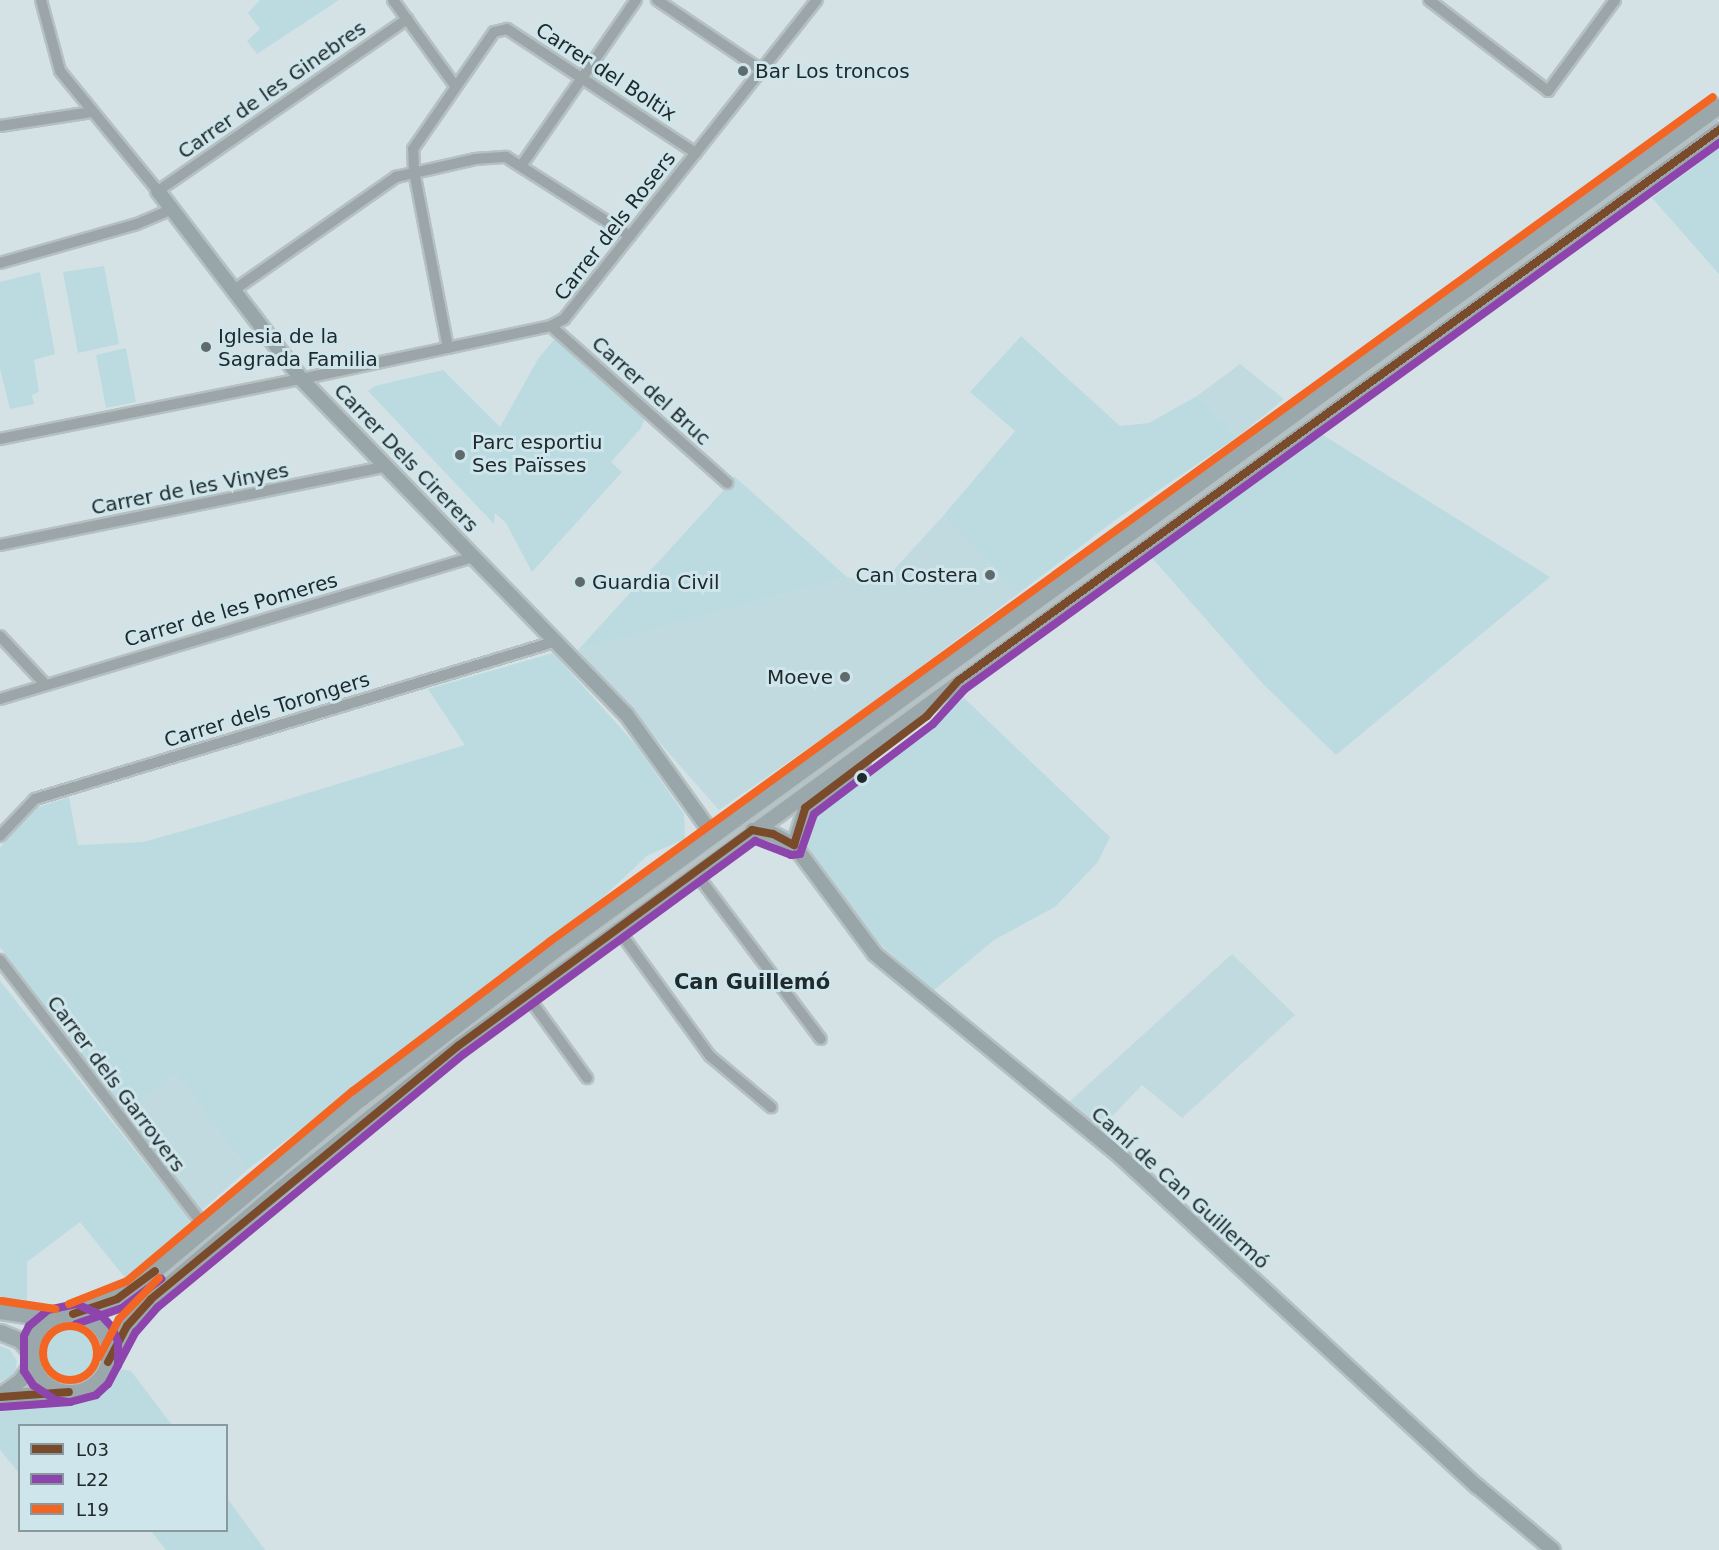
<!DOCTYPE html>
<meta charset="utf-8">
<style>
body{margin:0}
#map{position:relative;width:1719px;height:1550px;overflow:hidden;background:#d4e2e5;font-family:"DejaVu Sans",sans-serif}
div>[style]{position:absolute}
.built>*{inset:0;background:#c1dadf}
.green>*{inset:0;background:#bcdbe1}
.round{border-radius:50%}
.roads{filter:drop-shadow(2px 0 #b5c0c2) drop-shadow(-2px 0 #b5c0c2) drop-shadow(0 2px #b5c0c2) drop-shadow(0 -2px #b5c0c2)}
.street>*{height:10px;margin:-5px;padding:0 5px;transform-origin:5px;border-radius:5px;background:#9ca6a9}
.secondary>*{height:14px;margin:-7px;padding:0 7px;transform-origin:7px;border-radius:7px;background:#98a6a9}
.primary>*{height:15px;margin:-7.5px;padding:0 7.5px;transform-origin:7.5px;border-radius:7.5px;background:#9aa8ab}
.primary>.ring{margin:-7.5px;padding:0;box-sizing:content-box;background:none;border:15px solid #9aa8ab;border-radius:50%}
.bus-1>*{height:8px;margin:-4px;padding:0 4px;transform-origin:4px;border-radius:4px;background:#7a4b2a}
.bus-2>*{height:8px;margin:-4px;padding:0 4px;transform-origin:4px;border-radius:4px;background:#8e44ad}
.bus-3>*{height:8px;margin:-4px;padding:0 4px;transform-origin:4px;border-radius:4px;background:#f26522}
.bus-3>.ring{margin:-4px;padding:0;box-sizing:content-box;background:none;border:8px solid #f26522;border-radius:50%}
.dots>*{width:16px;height:16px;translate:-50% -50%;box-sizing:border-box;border:3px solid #cee6eb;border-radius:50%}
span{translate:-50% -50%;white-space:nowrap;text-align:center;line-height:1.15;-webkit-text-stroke:6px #cee6eb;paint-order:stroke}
.poi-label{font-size:20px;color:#20292b}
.left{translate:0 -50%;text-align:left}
.right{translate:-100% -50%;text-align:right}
.street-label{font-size:20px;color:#20292b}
.neighbourhood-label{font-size:21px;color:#20292b;font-weight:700}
.legend{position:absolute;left:18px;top:1424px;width:210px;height:108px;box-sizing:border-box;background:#cee6eb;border:2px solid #889a9e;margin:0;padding:8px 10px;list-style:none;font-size:18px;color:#20292b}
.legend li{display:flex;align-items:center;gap:12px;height:30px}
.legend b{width:30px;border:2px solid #889a9e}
</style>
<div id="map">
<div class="built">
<div style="clip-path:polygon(1240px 364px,1284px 399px,1237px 437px,1197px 396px)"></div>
<div style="clip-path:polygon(943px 516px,1019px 593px,856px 715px,719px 810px,578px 650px,847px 577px,880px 585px)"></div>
<div style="clip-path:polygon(1232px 954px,1295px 1015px,1182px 1118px,1142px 1085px,1101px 1128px,1069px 1102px)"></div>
<div style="clip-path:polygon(177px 1073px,247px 1170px,200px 1212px,124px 1111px)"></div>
</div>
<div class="green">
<div style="clip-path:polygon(260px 0,339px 0,257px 54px,247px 41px,260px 29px,248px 13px)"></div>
<div style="clip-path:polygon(1719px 148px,1719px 274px,1652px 198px)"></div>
<div style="clip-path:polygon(104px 266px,119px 344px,78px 353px,63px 272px)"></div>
<div style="clip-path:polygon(40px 272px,55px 354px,34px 360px,39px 392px,32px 395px,34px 404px,10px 409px,0 369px,0 282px)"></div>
<div style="clip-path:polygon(562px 330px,649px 409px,641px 428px,611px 462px,622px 472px,532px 572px,506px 523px,495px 513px,494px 524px,368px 391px,375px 386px,443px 370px,500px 427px,538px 359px)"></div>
<div style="clip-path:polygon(1021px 336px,1120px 426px,1149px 423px,1197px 396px,1237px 437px,1118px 518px,1019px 593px,943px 516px,1015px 431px,970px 392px)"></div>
<div style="clip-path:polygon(126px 348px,136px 402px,106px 408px,96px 355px)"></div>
<div style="clip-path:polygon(1323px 435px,1550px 577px,1336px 755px,1263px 684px,1152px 558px)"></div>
<div style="clip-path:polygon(734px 476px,847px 577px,578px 650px,732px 481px)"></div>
<div style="clip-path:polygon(553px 653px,636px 745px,684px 814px,685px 839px,648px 855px,601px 899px,247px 1170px,177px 1073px,124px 1111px,0 947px,0 848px,30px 810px,69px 797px,78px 845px,143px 842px,197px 827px,465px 745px,428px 689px)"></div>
<div style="clip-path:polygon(964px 698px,1110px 837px,1098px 862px,1055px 907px,994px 940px,933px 991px,881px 945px,840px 897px,805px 842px,810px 822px,820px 807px,892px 758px)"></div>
<div style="clip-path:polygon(0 981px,191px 1221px,126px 1279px,80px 1222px,27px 1262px,27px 1300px,0 1297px)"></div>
<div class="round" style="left:37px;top:1322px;width:64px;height:64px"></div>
<div style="clip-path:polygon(0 1346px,10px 1350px,17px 1361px,15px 1373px,0 1382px)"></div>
<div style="clip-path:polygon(121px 1369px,131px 1371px,172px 1425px,20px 1426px,19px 1473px,0 1450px,0 1412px,49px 1400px,89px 1402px)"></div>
<div style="clip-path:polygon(227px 1498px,265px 1550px,166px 1550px,151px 1531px,226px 1530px)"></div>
</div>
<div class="roads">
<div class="street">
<div style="left:41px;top:0;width:73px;rotate:75deg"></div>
<div style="left:60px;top:71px;width:155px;rotate:50.8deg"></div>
<div style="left:158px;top:191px;width:303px;rotate:-34.6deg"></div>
<div style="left:393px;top:0;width:107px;rotate:54.1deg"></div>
<div style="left:657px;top:0;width:125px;rotate:33.9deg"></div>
<div style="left:1429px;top:0;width:150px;rotate:37.4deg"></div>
<div style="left:1548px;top:91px;width:113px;rotate:-53.6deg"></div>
<div style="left:0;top:126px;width:93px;rotate:-8.7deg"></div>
<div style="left:521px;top:166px;width:202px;rotate:-55.3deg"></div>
<div style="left:0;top:263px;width:142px;rotate:-15.9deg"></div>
<div style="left:137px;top:224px;width:38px;rotate:-23deg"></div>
<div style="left:234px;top:290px;width:198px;rotate:-34.9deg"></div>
<div style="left:396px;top:177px;width:81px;rotate:-12.8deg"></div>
<div style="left:475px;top:159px;width:31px;rotate:-4deg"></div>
<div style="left:506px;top:157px;width:147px;rotate:32.5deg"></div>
<div style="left:551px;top:326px;width:236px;rotate:41.7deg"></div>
<div style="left:448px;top:348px;width:179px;rotate:-100.9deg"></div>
<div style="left:414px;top:172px;width:23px;rotate:-92deg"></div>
<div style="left:413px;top:149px;width:142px;rotate:-55.3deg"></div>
<div style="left:494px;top:32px;width:13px;rotate:-13deg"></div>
<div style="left:507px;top:29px;width:226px;rotate:33.3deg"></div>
<div style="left:0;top:439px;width:307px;rotate:-11.3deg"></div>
<div style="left:301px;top:379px;width:256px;rotate:-12deg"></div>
<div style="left:551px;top:326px;width:15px;rotate:-28deg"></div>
<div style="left:564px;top:319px;width:407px;rotate:-51.6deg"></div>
<div style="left:0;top:545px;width:395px;rotate:-11.5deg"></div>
<div style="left:0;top:636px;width:64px;rotate:46.9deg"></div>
<div style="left:0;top:699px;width:494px;rotate:-16.7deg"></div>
<div style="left:0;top:836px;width:51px;rotate:-46.6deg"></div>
<div style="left:35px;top:799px;width:545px;rotate:-16.84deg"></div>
<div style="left:695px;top:872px;width:209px;rotate:53deg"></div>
<div style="left:617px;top:928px;width:158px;rotate:54deg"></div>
<div style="left:710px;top:1056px;width:80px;rotate:39.9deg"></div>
<div style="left:0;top:960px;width:338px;rotate:52.5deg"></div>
<div style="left:526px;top:994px;width:104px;rotate:54deg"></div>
</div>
<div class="secondary">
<div style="left:158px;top:191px;width:236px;rotate:52.7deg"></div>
<div style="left:301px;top:379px;width:467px;rotate:45.9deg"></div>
<div style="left:626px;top:714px;width:149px;rotate:54.3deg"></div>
<div style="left:794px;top:845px;width:136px;rotate:53.4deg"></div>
<div style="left:875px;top:954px;width:316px;rotate:39.5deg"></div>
<div style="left:1119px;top:1155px;width:488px;rotate:42.8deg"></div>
<div style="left:1477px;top:1486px;width:99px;rotate:40.1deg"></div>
<div style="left:2px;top:1394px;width:24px;rotate:-36deg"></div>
<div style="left:21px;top:1380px;width:22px;rotate:-56deg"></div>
<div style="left:0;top:1397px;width:69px;rotate:-4.1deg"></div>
</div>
<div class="primary">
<div style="left:752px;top:830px;width:21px;rotate:11deg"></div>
<div style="left:773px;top:834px;width:24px;rotate:28deg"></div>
<div style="left:794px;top:845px;width:39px;rotate:-73deg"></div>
<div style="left:805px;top:808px;width:72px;rotate:-37.7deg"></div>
<div style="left:0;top:1311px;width:54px;rotate:8.6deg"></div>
<div style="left:73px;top:1314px;width:64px;rotate:-22.1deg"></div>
<div style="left:132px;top:1290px;width:297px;rotate:-40deg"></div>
<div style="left:360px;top:1099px;width:245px;rotate:-37.4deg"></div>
<div style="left:555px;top:950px;width:1438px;rotate:-35.95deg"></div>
<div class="ring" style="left:31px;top:1314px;width:63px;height:63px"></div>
<div style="left:0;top:1332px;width:22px;rotate:22deg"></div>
<div style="left:20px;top:1340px;width:18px;rotate:49deg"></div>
<div style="left:108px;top:1362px;width:41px;rotate:-62.2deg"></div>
<div style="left:127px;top:1326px;width:36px;rotate:-48deg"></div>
<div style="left:151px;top:1299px;width:171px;rotate:-40.5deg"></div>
<div style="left:281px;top:1188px;width:227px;rotate:-38.7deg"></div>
<div style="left:458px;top:1046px;width:1559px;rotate:-35.99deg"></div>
</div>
</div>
<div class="bus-1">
<div style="left:73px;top:1314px;width:46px;rotate:-18.8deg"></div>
<div style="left:117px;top:1299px;width:47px;rotate:-36.4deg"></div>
<div style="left:108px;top:1362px;width:41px;rotate:-62.2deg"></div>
<div style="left:127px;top:1326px;width:36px;rotate:-48deg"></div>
<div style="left:151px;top:1299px;width:398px;rotate:-39.5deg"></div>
<div style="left:458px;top:1046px;width:365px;rotate:-36.3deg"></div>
<div style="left:752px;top:830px;width:21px;rotate:11deg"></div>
<div style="left:773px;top:834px;width:24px;rotate:28deg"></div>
<div style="left:794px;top:845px;width:39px;rotate:-73deg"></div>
<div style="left:805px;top:808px;width:153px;rotate:-37deg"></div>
<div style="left:927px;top:716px;width:47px;rotate:-48.5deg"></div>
<div style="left:958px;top:681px;width:940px;rotate:-35.91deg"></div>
<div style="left:0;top:1397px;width:69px;rotate:-4.1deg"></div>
</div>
<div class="bus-2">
<div style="left:76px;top:1324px;width:49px;rotate:-19.2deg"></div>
<div style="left:122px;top:1308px;width:49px;rotate:-36.6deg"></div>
<div style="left:24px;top:1339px;width:32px;rotate:90deg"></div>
<div style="left:24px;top:1371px;width:17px;rotate:57deg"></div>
<div style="left:33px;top:1385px;width:27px;rotate:34deg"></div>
<div style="left:55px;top:1400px;width:15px;rotate:8deg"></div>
<div style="left:70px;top:1402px;width:27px;rotate:-15deg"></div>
<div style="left:96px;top:1395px;width:16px;rotate:-43deg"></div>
<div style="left:108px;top:1384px;width:21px;rotate:-62deg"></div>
<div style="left:118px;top:1365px;width:23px;rotate:-90deg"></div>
<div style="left:118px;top:1342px;width:16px;rotate:-112deg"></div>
<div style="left:112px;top:1327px;width:16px;rotate:-133deg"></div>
<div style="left:101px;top:1315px;width:27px;rotate:-156deg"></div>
<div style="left:76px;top:1304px;width:29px;rotate:168deg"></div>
<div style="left:48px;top:1310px;width:25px;rotate:140deg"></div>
<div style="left:29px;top:1326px;width:11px;rotate:117deg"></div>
<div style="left:117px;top:1367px;width:40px;rotate:-62deg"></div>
<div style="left:136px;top:1332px;width:33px;rotate:-49deg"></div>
<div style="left:158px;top:1307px;width:397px;rotate:-39.6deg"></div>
<div style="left:464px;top:1054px;width:361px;rotate:-36.2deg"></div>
<div style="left:755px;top:841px;width:39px;rotate:21deg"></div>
<div style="left:791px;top:855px;width:9px;rotate:-6deg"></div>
<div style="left:800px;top:854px;width:42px;rotate:-70.7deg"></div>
<div style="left:814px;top:814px;width:149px;rotate:-37.1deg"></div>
<div style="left:933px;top:724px;width:47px;rotate:-47.6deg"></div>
<div style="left:965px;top:689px;width:931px;rotate:-35.91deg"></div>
<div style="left:1px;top:1407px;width:69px;rotate:-4.1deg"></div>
</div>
<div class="bus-3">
<div style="left:2px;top:1301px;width:54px;rotate:8.6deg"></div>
<div style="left:69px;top:1304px;width:62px;rotate:-21.6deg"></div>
<div style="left:127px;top:1281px;width:295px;rotate:-40.1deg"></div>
<div style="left:353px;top:1091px;width:246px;rotate:-37.2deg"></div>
<div style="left:549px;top:942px;width:1438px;rotate:-35.98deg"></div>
<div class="ring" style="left:43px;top:1326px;width:46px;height:46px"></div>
<div style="left:99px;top:1357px;width:43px;rotate:-62.2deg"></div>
<div style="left:119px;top:1319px;width:57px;rotate:-45.7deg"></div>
</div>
<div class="dots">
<div style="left:743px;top:71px;background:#5f6a6c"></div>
<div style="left:206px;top:347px;background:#5f6a6c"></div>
<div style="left:460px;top:455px;background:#5f6a6c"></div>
<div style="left:990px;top:575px;background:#5f6a6c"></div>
<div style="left:580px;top:582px;background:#5f6a6c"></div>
<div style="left:845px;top:677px;background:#5f6a6c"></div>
<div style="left:862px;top:778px;background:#20292b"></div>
</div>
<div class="poi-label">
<span class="left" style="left:755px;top:71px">Bar Los troncos</span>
<span class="left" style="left:218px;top:348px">Iglesia de la<br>Sagrada Familia</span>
<span class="left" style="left:472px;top:454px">Parc esportiu<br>Ses Païsses</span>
<span class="right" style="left:978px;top:575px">Can Costera</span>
<span class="left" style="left:592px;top:582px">Guardia Civil</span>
<span class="right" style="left:833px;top:677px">Moeve</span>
</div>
<div class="street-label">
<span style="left:606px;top:72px;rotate:33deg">Carrer del Boltix</span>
<span style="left:272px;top:90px;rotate:-35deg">Carrer de les Ginebres</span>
<span style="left:615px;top:226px;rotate:-52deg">Carrer dels Rosers</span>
<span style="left:651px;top:391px;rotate:42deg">Carrer del Bruc</span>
<span style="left:406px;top:458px;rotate:46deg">Carrer Dels Cirerers</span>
<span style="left:190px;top:489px;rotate:-11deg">Carrer de les Vinyes</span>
<span style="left:231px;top:610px;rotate:-16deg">Carrer de les Pomeres</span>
<span style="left:267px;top:710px;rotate:-17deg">Carrer dels Torongers</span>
<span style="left:116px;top:1084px;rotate:53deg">Carrer dels Garrovers</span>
<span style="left:1180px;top:1188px;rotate:42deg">Camí de Can Guillermó</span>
</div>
<div class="neighbourhood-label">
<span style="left:752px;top:982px">Can Guillemó</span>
</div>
<ul class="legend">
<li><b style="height:8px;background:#7a4b2a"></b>L03</li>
<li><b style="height:8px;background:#8e44ad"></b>L22</li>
<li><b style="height:8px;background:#f26522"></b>L19</li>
</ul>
</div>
